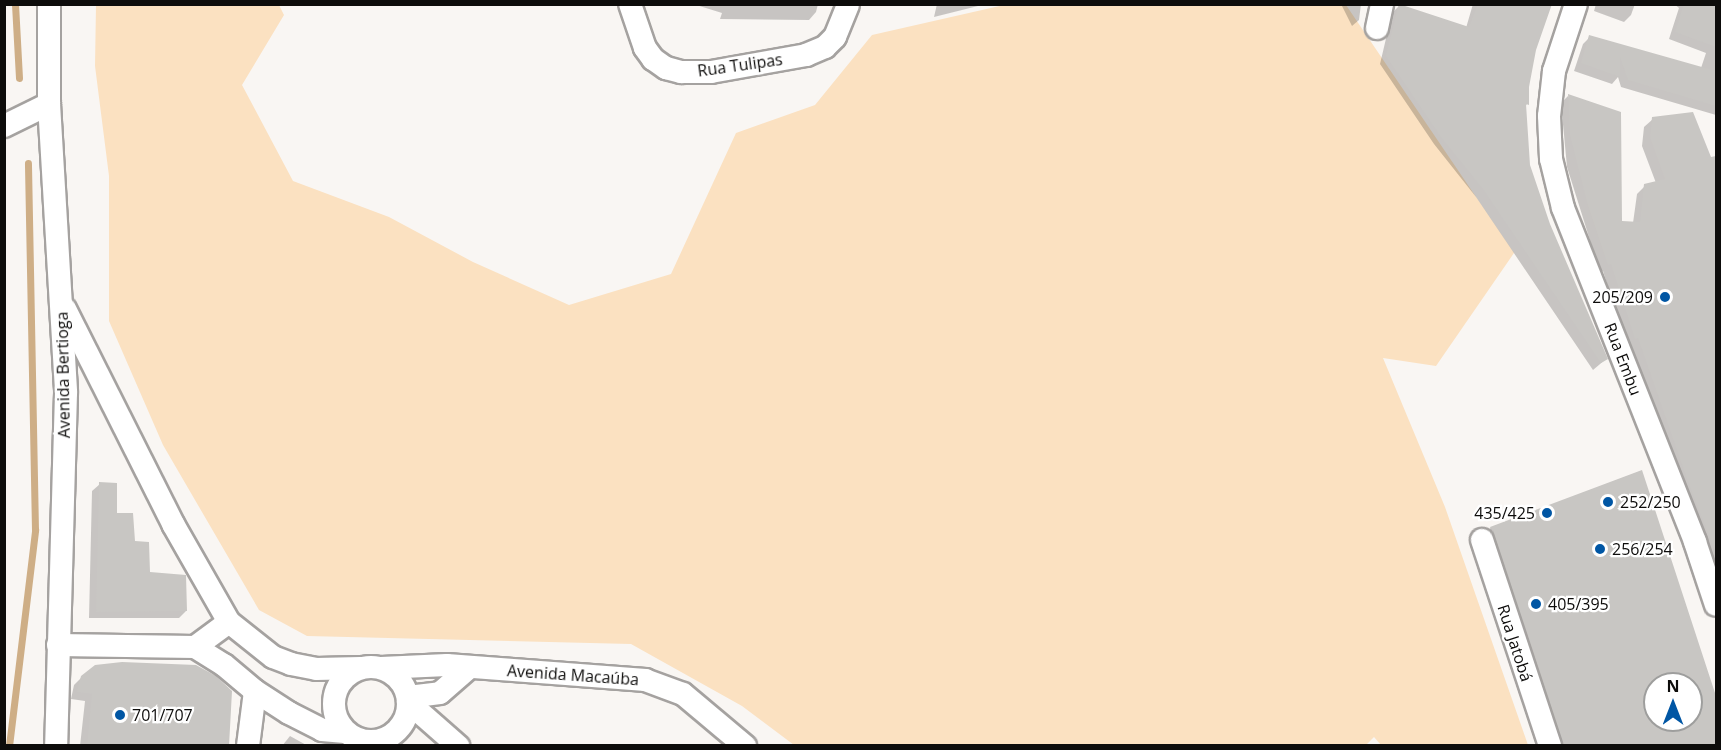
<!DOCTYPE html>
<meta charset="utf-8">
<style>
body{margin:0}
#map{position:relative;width:1721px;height:750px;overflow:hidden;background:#f9f6f3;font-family:"Open Sans",sans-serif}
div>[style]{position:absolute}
.green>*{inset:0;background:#fbe1c1}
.shadow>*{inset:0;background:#0003}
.stream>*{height:7px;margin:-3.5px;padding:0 3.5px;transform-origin:3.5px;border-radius:3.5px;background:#ceae86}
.building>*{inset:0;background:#c8c6c3}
.roads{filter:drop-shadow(2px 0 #a5a2a0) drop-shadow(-2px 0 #a5a2a0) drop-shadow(0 2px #a5a2a0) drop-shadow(0 -2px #a5a2a0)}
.minor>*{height:22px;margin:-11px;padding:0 11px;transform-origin:11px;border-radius:11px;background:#fff}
.minor>.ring{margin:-11px;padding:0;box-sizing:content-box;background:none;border:22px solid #fff;border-radius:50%}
.dots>*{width:16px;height:16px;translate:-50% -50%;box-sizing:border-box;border:3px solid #fff;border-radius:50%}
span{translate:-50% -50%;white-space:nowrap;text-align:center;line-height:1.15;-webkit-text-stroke:4.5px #fff;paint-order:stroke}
.street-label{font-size:16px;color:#0d0c0b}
.poi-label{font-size:16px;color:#0d0c0b}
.right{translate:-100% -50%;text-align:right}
.left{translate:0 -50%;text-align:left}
.frame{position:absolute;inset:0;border:6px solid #0d0c0b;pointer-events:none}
.north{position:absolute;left:1643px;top:672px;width:60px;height:60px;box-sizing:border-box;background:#fff;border:2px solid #9e9e9d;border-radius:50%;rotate:0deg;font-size:16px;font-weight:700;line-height:24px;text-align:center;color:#0d0c0b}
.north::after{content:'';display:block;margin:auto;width:21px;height:27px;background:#0056a4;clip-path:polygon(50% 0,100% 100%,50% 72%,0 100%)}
</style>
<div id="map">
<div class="green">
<div style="clip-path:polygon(96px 5px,279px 5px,284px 15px,242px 85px,293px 181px,389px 217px,473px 262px,569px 305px,671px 274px,736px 133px,815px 105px,872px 35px,1004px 5px,1346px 5px,1514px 253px,1436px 366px,1383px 358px,1445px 507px,1528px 745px,1381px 745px,1374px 737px,1365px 746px,794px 745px,742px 706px,631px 644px,307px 636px,259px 610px,163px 445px,109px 321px,109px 176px,95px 66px)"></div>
</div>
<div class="shadow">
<div style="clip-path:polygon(693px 4px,818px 4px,816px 12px,809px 20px,720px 19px,722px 13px)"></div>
<div style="clip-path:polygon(937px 4px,986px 4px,934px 17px)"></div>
<div style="clip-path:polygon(1341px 4px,1361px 4px,1359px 20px,1352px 26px)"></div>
<div style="clip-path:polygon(1473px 4px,1551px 4px,1534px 49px,1527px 87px,1527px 104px,1524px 108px,1528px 165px,1549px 225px,1606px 359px,1593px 370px,1476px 197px,1434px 144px,1380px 64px,1392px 13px,1399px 6px,1466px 28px)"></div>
<div style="clip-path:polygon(1596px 4px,1635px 4px,1631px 15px,1624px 22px,1594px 11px)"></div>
<div style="clip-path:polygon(1674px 4px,1716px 4px,1716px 115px,1621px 87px,1618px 77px,1612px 84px,1574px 71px,1583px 44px,1590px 37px,1701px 68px,1706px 53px,1669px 39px,1679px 8px)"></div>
<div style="clip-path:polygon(1568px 96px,1621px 222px,1633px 223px,1637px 194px,1645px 186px,1656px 183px,1642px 146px,1644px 127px,1653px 119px,1710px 159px,1716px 157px,1716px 591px,1630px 345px,1627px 346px,1603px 271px,1600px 272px,1567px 167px,1561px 103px)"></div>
<div style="clip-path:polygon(evenodd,1641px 471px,1716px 700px,1716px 746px,1554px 746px,1484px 536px,1491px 528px,1641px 471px,1655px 684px,1691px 684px,1691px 720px,1655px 720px,1655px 684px)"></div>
<div style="clip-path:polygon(100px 484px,148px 573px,186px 576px,186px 611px,179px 618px,89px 618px,92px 491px)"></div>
<div style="clip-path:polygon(82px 677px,227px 746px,80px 746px,85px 701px,71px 699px,74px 685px)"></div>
<div style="clip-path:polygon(290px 736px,308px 746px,282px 746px)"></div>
</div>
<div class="stream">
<div style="left:15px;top:4px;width:74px;rotate:86.9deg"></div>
<div style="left:9px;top:746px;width:218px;rotate:-83.1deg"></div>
<div style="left:35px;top:530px;width:367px;rotate:-91.1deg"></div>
</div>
<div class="building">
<div style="clip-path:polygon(1399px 4px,1469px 27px,1478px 4px,1552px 4px,1536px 50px,1529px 87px,1529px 105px,1526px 104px,1530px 165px,1550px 224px,1608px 359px,1601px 363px,1483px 189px,1441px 137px,1386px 56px)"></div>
<div style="clip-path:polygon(1684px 4px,1716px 4px,1716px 47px,1675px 32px)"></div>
<div style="clip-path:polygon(1589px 35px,1716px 71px,1716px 106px,1628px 80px,1620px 57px,1620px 77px,1581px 63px)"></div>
<div style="clip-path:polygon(1568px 94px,1621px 112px,1622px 221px,1640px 222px,1644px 184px,1665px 179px,1650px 137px,1652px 117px,1693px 112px,1711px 157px,1716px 156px,1716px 549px,1714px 549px,1686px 476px,1638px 338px,1635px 339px,1611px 264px,1608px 265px,1587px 202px,1570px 135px)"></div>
<div style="clip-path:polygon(evenodd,1642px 470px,1716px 696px,1716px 746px,1563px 746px,1490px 527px,1642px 470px,1655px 684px,1691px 684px,1691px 720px,1655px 720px,1655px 684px)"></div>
<div style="clip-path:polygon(99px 482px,117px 483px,117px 513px,133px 513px,135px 541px,149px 542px,150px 572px,186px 575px,187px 611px,96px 612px)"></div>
<div style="clip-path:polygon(122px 662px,196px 665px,216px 676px,232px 691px,229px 746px,87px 746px,92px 694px,77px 692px,81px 676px,95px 665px)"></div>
</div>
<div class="roads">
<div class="minor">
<div style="left:49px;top:4px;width:100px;rotate:90deg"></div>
<div style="left:49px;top:104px;width:289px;rotate:86.6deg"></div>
<div style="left:66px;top:393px;width:353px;rotate:91.6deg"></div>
<div style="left:630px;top:4px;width:46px;rotate:71.2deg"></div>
<div style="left:645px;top:48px;width:14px;rotate:54deg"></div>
<div style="left:653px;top:59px;width:16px;rotate:35deg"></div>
<div style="left:666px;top:68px;width:16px;rotate:15deg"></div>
<div style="left:681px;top:72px;width:30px"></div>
<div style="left:711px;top:72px;width:97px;rotate:-10.1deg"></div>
<div style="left:806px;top:55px;width:21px;rotate:-23deg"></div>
<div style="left:825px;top:47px;width:14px;rotate:-45deg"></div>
<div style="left:835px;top:37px;width:35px;rotate:-68deg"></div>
<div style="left:1576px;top:4px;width:71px;rotate:108.2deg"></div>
<div style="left:1554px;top:71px;width:45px;rotate:96.3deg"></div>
<div style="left:1549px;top:116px;width:43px;rotate:87.3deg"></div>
<div style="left:1551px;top:159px;width:50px;rotate:76.2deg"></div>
<div style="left:1563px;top:208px;width:359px;rotate:68.4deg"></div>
<div style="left:1695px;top:542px;width:66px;rotate:71.6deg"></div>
<div style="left:1377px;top:28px;width:25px;rotate:-78deg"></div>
<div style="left:4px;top:126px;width:50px;rotate:-26.1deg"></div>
<div style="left:65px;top:309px;width:241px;rotate:63.3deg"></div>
<div style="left:173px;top:524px;width:113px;rotate:60.3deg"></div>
<div style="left:229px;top:622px;width:56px;rotate:38.5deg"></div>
<div style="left:273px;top:657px;width:19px;rotate:21deg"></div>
<div style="left:291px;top:664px;width:25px;rotate:11deg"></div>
<div style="left:316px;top:669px;width:45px;rotate:-1.3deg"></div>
<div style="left:1482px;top:540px;width:217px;rotate:71.7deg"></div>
<div style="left:58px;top:645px;width:137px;rotate:0.8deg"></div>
<div style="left:195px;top:647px;width:42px;rotate:-36.3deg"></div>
<div style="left:195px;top:647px;width:34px;rotate:32deg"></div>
<div style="left:224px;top:665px;width:40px;rotate:40deg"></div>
<div style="left:255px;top:691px;width:40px;rotate:32.9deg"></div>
<div style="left:289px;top:713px;width:37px;rotate:27deg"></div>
<div style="left:322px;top:730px;width:23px;rotate:5deg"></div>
<div class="ring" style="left:334px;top:667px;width:52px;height:52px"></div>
<div style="left:381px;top:668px;width:66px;rotate:-2.6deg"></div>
<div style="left:447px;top:665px;width:199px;rotate:4.3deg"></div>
<div style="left:645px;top:680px;width:40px;rotate:20.2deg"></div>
<div style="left:683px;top:694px;width:81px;rotate:40deg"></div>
<div style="left:408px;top:697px;width:32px;rotate:-7deg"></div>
<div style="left:440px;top:693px;width:38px;rotate:-41deg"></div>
<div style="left:408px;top:702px;width:67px;rotate:41.3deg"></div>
<div style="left:248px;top:746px;width:55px;rotate:-82.7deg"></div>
</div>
</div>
<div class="dots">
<div style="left:1665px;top:297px;background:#0056a4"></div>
<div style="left:1608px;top:502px;background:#0056a4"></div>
<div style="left:1547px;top:513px;background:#0056a4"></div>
<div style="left:1600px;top:549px;background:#0056a4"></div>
<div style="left:1536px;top:604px;background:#0056a4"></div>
<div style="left:120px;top:715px;background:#0056a4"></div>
</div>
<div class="street-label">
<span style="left:740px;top:65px;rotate:-8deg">Rua Tulipas</span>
<span style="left:1623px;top:359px;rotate:69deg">Rua Embu</span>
<span style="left:63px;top:375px;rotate:-91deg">Avenida Bertioga</span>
<span style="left:1515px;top:643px;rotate:72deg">Rua Jatobá</span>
<span style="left:573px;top:675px;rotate:4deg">Avenida Macaúba</span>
</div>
<div class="poi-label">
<span class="right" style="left:1653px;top:297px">205/209</span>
<span class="left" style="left:1620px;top:502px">252/250</span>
<span class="right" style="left:1535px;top:513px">435/425</span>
<span class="left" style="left:1612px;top:549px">256/254</span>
<span class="left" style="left:1548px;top:604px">405/395</span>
<span class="left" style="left:132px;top:715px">701/707</span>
</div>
<div class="frame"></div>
<div class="north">N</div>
</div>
